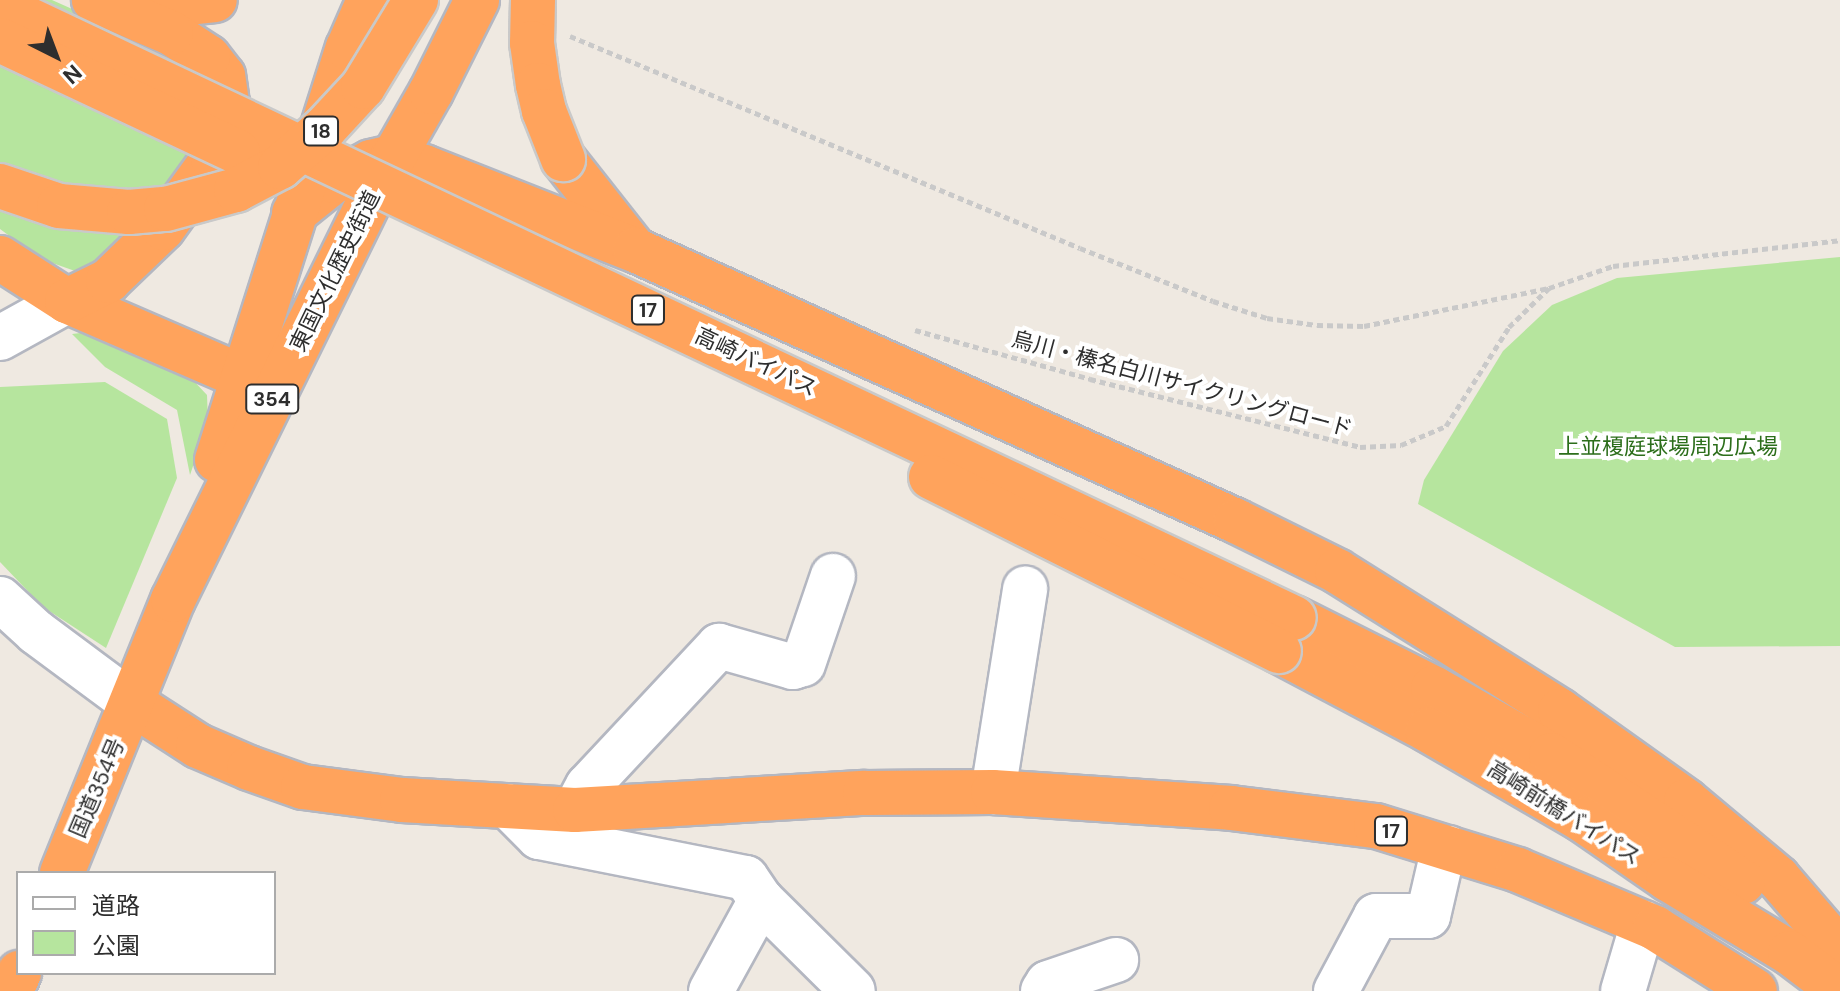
<!DOCTYPE html>
<meta charset="utf-8">
<style>
body{margin:0}
#map{position:relative;width:1840px;height:991px;overflow:hidden;background:#efe9e1;font-family:"DM Sans","Noto Sans JP",sans-serif}
div>[style]{position:absolute}
.green>*{inset:0;background:#b6e59e}
.path>*{height:5px;margin-top:-2.5px;transform-origin:0;background:repeating-linear-gradient(90deg,#c9c9c9 0 6px,transparent 0 10px)}
.roads{filter:drop-shadow(2px 0 #b4b7c1) drop-shadow(-2px 0 #b4b7c1) drop-shadow(0 2px #b4b7c1) drop-shadow(0 -2px #b4b7c1)}
.minor>*{height:44px;margin:-22px;padding:0 22px;transform-origin:22px;border-radius:22px;background:#fff}
.highway>*{height:44px;margin:-22px;padding:0 22px;transform-origin:22px;border-radius:22px;background:#ffa35c}
.bridges{filter:drop-shadow(2px 0 #c9c9c9) drop-shadow(-2px 0 #c9c9c9) drop-shadow(0 2px #c9c9c9) drop-shadow(0 -2px #c9c9c9)}
.highway-bridge>*{height:44px;margin:-22px;padding:0 22px;transform-origin:22px;border-radius:22px;background:#ffa35c}
span{translate:-50% -50%;white-space:nowrap;text-align:center;line-height:1.15;-webkit-text-stroke:8px #fff;paint-order:stroke}
.shield-label span{padding:2px 6px;background:#fff;border:2px solid;border-radius:6px;-webkit-text-stroke-width:0}
.shield-label{font-size:20px;color:#2e2e2e;font-weight:700}
.street-label{font-size:22px;color:#2e2e2e}
.park-label{font-size:22px;color:#2c6e1b}
.legend{position:absolute;left:16px;top:871px;width:260px;height:104px;box-sizing:border-box;background:#fff;border:2px solid #ababab;margin:0;padding:10px 14px;list-style:none;font-size:24px;color:#2e2e2e}
.legend li{display:flex;align-items:center;gap:16px;height:40px}
.legend b{width:40px;border:2px solid #ababab}
.north{position:absolute;left:16px;top:16px;width:80px;height:80px;-webkit-text-stroke:6px #fff;paint-order:stroke;rotate:138deg;font-size:22px;font-weight:700;line-height:32px;text-align:center;color:#2e2e2e}
.north::after{content:'';display:block;margin:auto;width:28px;height:36px;background:#2e2e2e;clip-path:polygon(50% 0,100% 100%,50% 72%,0 100%)}
</style>
<div id="map">
<div class="green">
<div style="clip-path:polygon(0 0,52px 0,184px 59px,207px 105px,185px 173px,90px 271px,75px 271px,41px 259px,0 229px)"></div>
<div style="clip-path:polygon(1840px 257px,1840px 646px,1675px 647px,1418px 504px,1424px 480px,1503px 351px,1552px 305px,1617px 278px)"></div>
<div style="clip-path:polygon(89px 332px,189px 376px,207px 395px,208px 422px,190px 475px,177px 410px,105px 367px,72px 334px)"></div>
<div style="clip-path:polygon(105px 382px,167px 419px,177px 478px,106px 648px,43px 607px,0 562px,0 387px)"></div>
</div>
<div class="path">
<div style="left:570px;top:36px;width:552px;rotate:22.57deg"></div>
<div style="left:1080px;top:248px;width:143px;rotate:21.7deg"></div>
<div style="left:1213px;top:301px;width:57px;rotate:17.5deg"></div>
<div style="left:1267px;top:318px;width:50px;rotate:8deg"></div>
<div style="left:1317px;top:325px;width:47px;rotate:1.2deg"></div>
<div style="left:1364px;top:326px;width:189px;rotate:-11.6deg"></div>
<div style="left:915px;top:330px;width:182px;rotate:15.6deg"></div>
<div style="left:1090px;top:379px;width:278px;rotate:14.1deg"></div>
<div style="left:1360px;top:447px;width:41px;rotate:-2.8deg"></div>
<div style="left:1401px;top:445px;width:49px;rotate:-22.9deg"></div>
<div style="left:1446px;top:426px;width:117px;rotate:-57.5deg"></div>
<div style="left:1509px;top:327px;width:56px;rotate:-44.3deg"></div>
<div style="left:1549px;top:288px;width:68px;rotate:-19deg"></div>
<div style="left:1613px;top:266px;width:228px;rotate:-6.5deg"></div>
</div>
<div class="roads">
<div class="minor">
<div style="left:0;top:338px;width:77px;rotate:-28.9deg"></div>
<div style="left:0;top:599px;width:49px;rotate:42.5deg"></div>
<div style="left:36px;top:632px;width:121px;rotate:36.6deg"></div>
<div style="left:993px;top:792px;width:206px;rotate:-81deg"></div>
<div style="left:508px;top:806px;width:44px;rotate:45deg"></div>
<div style="left:539px;top:837px;width:211px;rotate:11.2deg"></div>
<div style="left:746px;top:878px;width:27px;rotate:56deg"></div>
<div style="left:761px;top:900px;width:129px;rotate:44.7deg"></div>
<div style="left:575px;top:810px;width:27px;rotate:-62deg"></div>
<div style="left:588px;top:786px;width:192px;rotate:-46.9deg"></div>
<div style="left:719px;top:646px;width:77px;rotate:15.8deg"></div>
<div style="left:793px;top:667px;width:10px;rotate:-17deg"></div>
<div style="left:803px;top:664px;width:93px;rotate:-71.2deg"></div>
<div style="left:711px;top:991px;width:104px;rotate:-61.2deg"></div>
<div style="left:1043px;top:991px;width:9px;rotate:-58deg"></div>
<div style="left:1048px;top:983px;width:72px;rotate:-18.7deg"></div>
<div style="left:1336px;top:991px;width:85px;rotate:-61.9deg"></div>
<div style="left:1376px;top:916px;width:52px"></div>
<div style="left:1428px;top:916px;width:53px;rotate:-77deg"></div>
<div style="left:1440px;top:864px;width:18px;rotate:-63deg"></div>
<div style="left:1623px;top:991px;width:71px;rotate:-73.6deg"></div>
</div>
<div class="highway">
<div style="left:122px;top:1px;width:48px;rotate:4.8deg"></div>
<div style="left:170px;top:5px;width:45px;rotate:-6.3deg"></div>
<div style="left:563px;top:159px;width:110px;rotate:51.7deg"></div>
<div style="left:294px;top:213px;width:51px;rotate:-38.7deg"></div>
<div style="left:334px;top:181px;width:42px;rotate:-27.2deg"></div>
<div style="left:371px;top:162px;width:22px;rotate:-13deg"></div>
<div style="left:392px;top:157px;width:34px;rotate:17deg"></div>
<div style="left:424px;top:167px;width:227px;rotate:21.5deg"></div>
<div style="left:635px;top:250px;width:659px;rotate:24.27deg"></div>
<div style="left:1236px;top:521px;width:113px;rotate:26.3deg"></div>
<div style="left:1337px;top:571px;width:263px;rotate:32.1deg"></div>
<div style="left:1560px;top:711px;width:155px;rotate:35.5deg"></div>
<div style="left:1686px;top:801px;width:120px;rotate:39.9deg"></div>
<div style="left:1778px;top:878px;width:95px;rotate:49.3deg"></div>
<div style="left:0;top:258px;width:80px;rotate:32.7deg"></div>
<div style="left:67px;top:301px;width:192px;rotate:23.4deg"></div>
<div style="left:243px;top:377px;width:29px;rotate:-36deg"></div>
<div style="left:67px;top:301px;width:46px;rotate:-26deg"></div>
<div style="left:108px;top:281px;width:76px;rotate:-43.9deg"></div>
<div style="left:163px;top:228px;width:85px;rotate:-54.1deg"></div>
<div style="left:213px;top:159px;width:58px;rotate:-76deg"></div>
<div style="left:227px;top:103px;width:27px;rotate:-98deg"></div>
<div style="left:223px;top:76px;width:24px;rotate:-128deg"></div>
<div style="left:208px;top:57px;width:44px;rotate:-147deg"></div>
<div style="left:171px;top:33px;width:84px;rotate:-156.8deg"></div>
<div style="left:217px;top:460px;width:432px;rotate:-72.4deg"></div>
<div style="left:348px;top:48px;width:52px;rotate:-66.4deg"></div>
<div style="left:1294px;top:618px;width:156px;rotate:26.7deg"></div>
<div style="left:1433px;top:688px;width:136px;rotate:29.6deg"></div>
<div style="left:1551px;top:755px;width:230px;rotate:33.5deg"></div>
<div style="left:1279px;top:651px;width:169px;rotate:27.9deg"></div>
<div style="left:1428px;top:730px;width:177px;rotate:30.2deg"></div>
<div style="left:1581px;top:819px;width:106px;rotate:34.6deg"></div>
<div style="left:1668px;top:879px;width:143px;rotate:31.2deg"></div>
<div style="left:1790px;top:953px;width:63px;rotate:37.2deg"></div>
<div style="left:133px;top:704px;width:77px;rotate:32.9deg"></div>
<div style="left:198px;top:746px;width:56px;rotate:23.3deg"></div>
<div style="left:249px;top:768px;width:57px;rotate:19.4deg"></div>
<div style="left:303px;top:787px;width:100px;rotate:7.5deg"></div>
<div style="left:402px;top:800px;width:173px;rotate:3.3deg"></div>
<div style="left:575px;top:810px;width:290px;rotate:-3.4deg"></div>
<div style="left:865px;top:793px;width:128px;rotate:-0.4deg"></div>
<div style="left:993px;top:792px;width:239px;rotate:3.8deg"></div>
<div style="left:1231px;top:808px;width:146px;rotate:7.1deg"></div>
<div style="left:1376px;top:826px;width:149px;rotate:17.2deg"></div>
<div style="left:1518px;top:870px;width:149px;rotate:22.9deg"></div>
<div style="left:1655px;top:928px;width:118px;rotate:32.2deg"></div>
<div style="left:62px;top:873px;width:295px;rotate:-67.9deg"></div>
<div style="left:173px;top:600px;width:449px;rotate:-63.8deg"></div>
<div style="left:371px;top:197px;width:121px;rotate:-60.3deg"></div>
<div style="left:431px;top:92px;width:103px;rotate:-63.4deg"></div>
<div style="left:11px;top:991px;width:20px;rotate:-66deg"></div>
</div>
</div>
<div class="bridges">
<div class="highway-bridge">
<div style="left:533px;top:0;width:43px;rotate:91.3deg"></div>
<div style="left:532px;top:43px;width:42px;rotate:81.9deg"></div>
<div style="left:538px;top:85px;width:27px;rotate:77deg"></div>
<div style="left:544px;top:111px;width:52px;rotate:68.4deg"></div>
<div style="left:0;top:6px;width:1431px;rotate:25.31deg"></div>
<div style="left:0;top:40px;width:263px;rotate:25.2deg"></div>
<div style="left:0;top:186px;width:62px;rotate:18.7deg"></div>
<div style="left:59px;top:206px;width:70px;rotate:4.9deg"></div>
<div style="left:129px;top:212px;width:37px;rotate:-5deg"></div>
<div style="left:166px;top:209px;width:73px;rotate:-15.2deg"></div>
<div style="left:236px;top:190px;width:50px;rotate:-27.6deg"></div>
<div style="left:280px;top:167px;width:60px;rotate:-40.9deg"></div>
<div style="left:325px;top:128px;width:56px;rotate:-47.2deg"></div>
<div style="left:363px;top:87px;width:102px;rotate:-58.7deg"></div>
<div style="left:931px;top:477px;width:389px;rotate:26.6deg"></div>
</div>
</div>
<div class="shield-label">
<span style="left:321px;top:131px">18</span>
<span style="left:648px;top:310px">17</span>
<span style="left:272px;top:399px">354</span>
<span style="left:1391px;top:831px">17</span>
</div>
<div class="street-label">
<span style="left:335px;top:271px;rotate:-64deg">東国文化歴史街道</span>
<span style="left:756px;top:362px;rotate:25deg">高崎バイパス</span>
<span style="left:1182px;top:384px;rotate:15deg">烏川・榛名白川サイクリングロード</span>
<span style="left:97px;top:788px;rotate:-67deg">国道354号</span>
<span style="left:1564px;top:813px;rotate:32deg">高崎前橋バイパス</span>
</div>
<div class="park-label">
<span style="left:1668px;top:447px">上並榎庭球場周辺広場</span>
</div>
<ul class="legend">
<li><b style="height:10px;background:#fff"></b>道路</li>
<li><b style="height:22px;background:#b6e59e"></b>公園</li>
</ul>
<div class="north">N</div>
</div>
